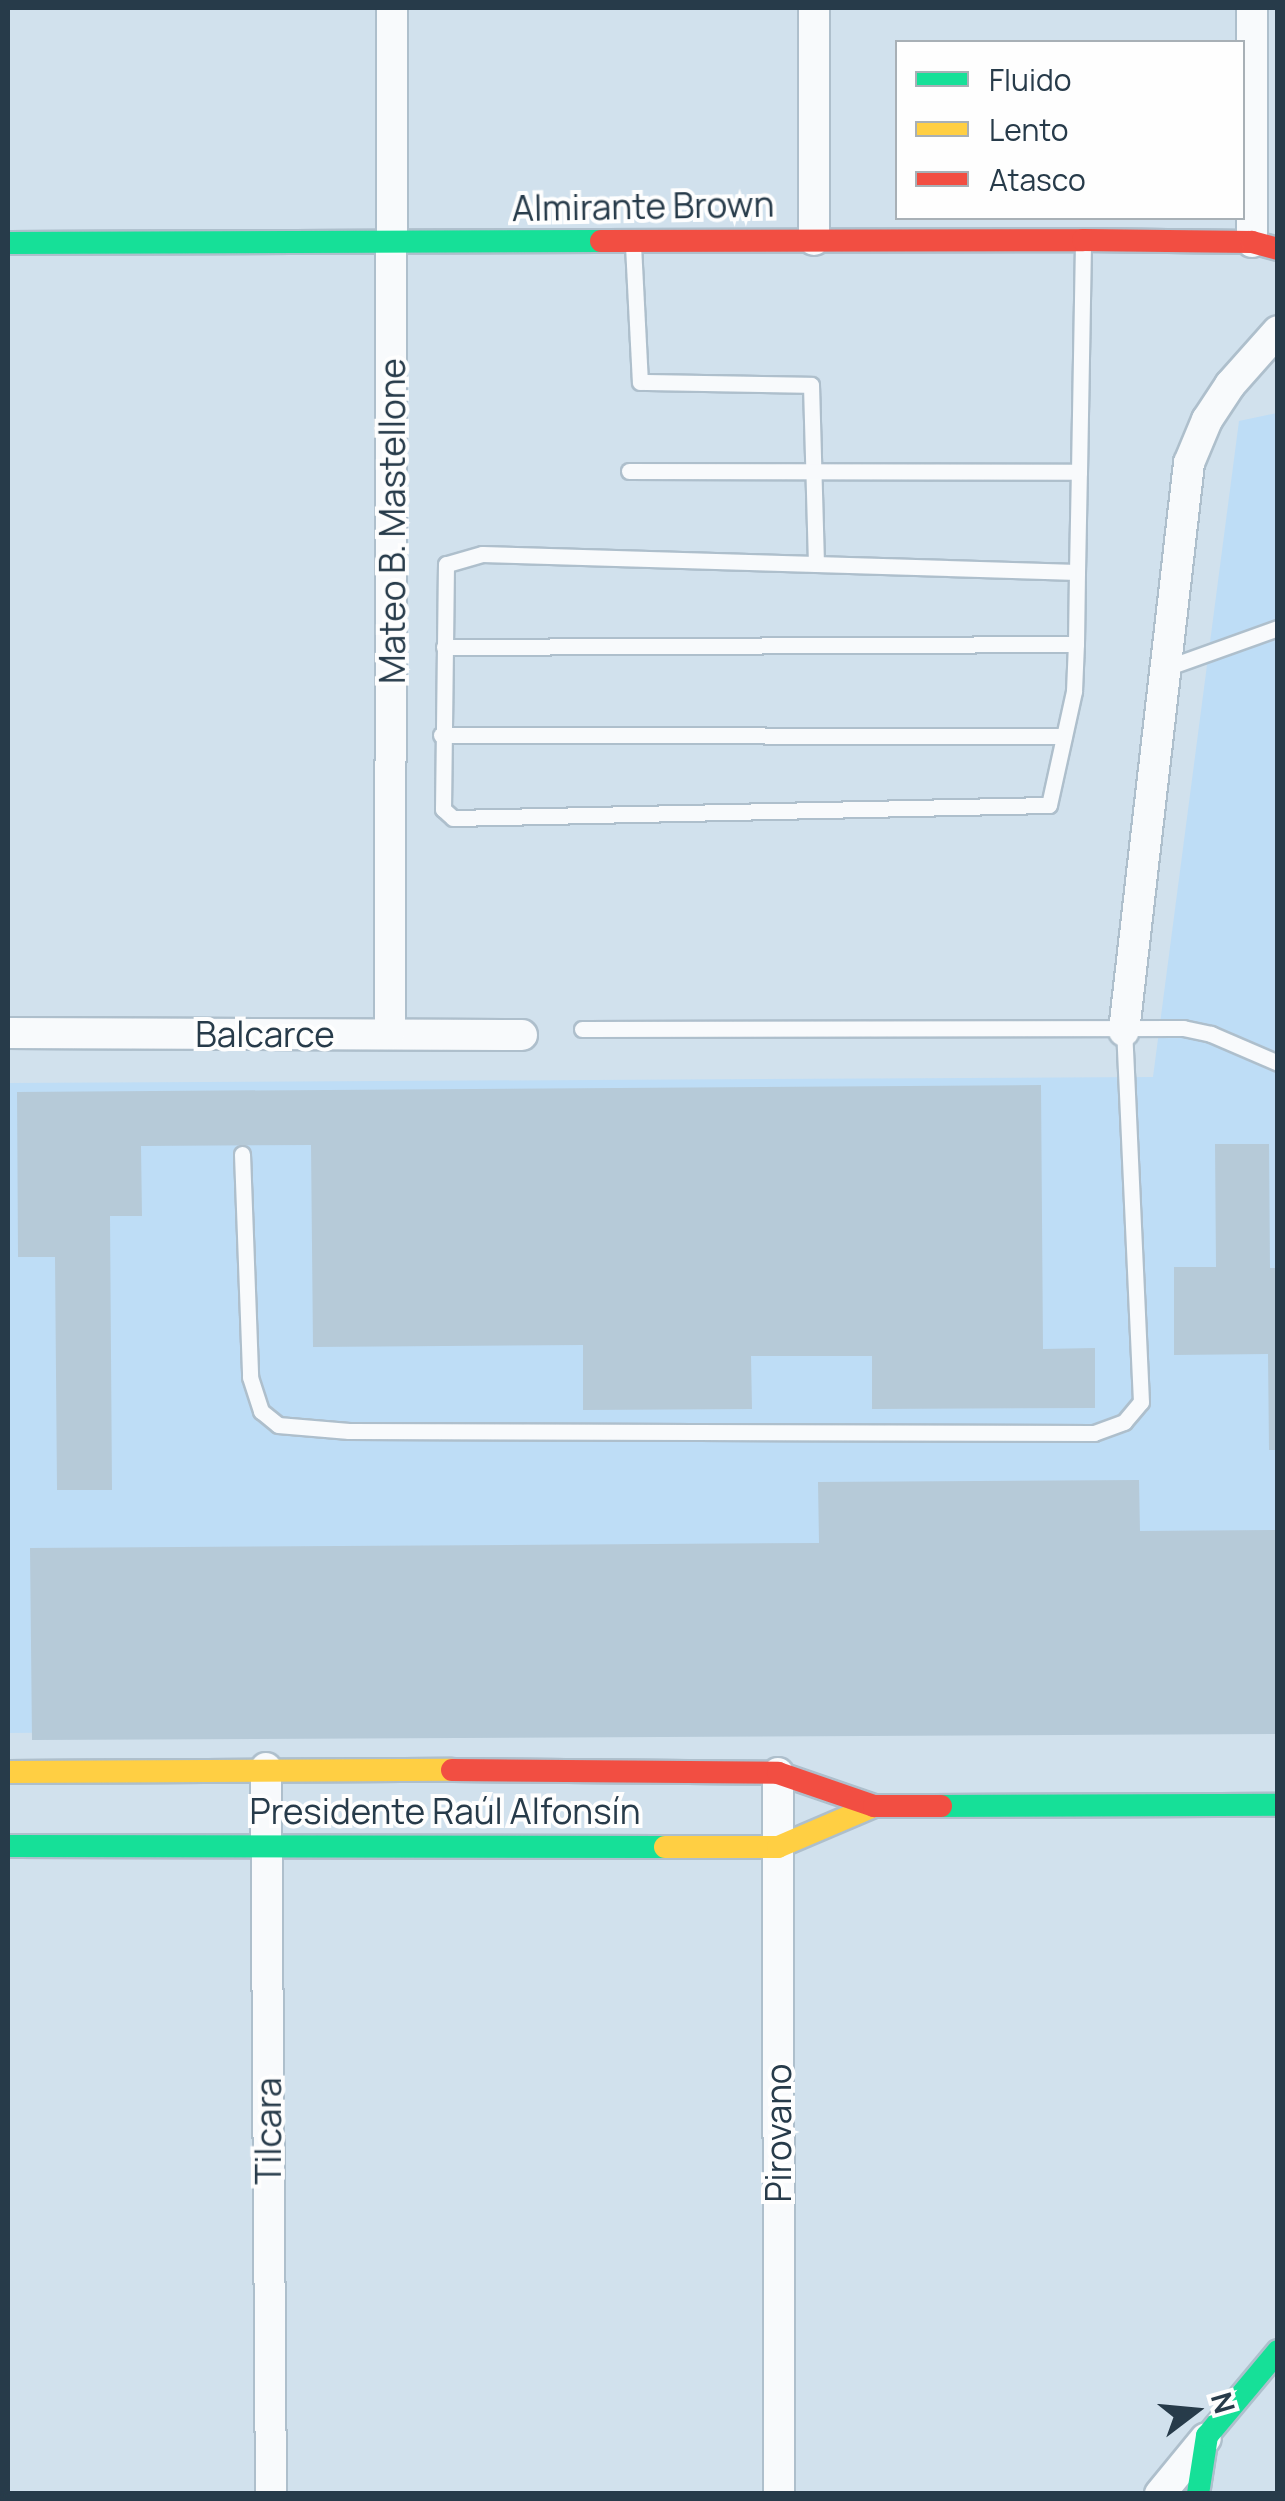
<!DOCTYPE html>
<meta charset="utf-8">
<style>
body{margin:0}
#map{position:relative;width:1285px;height:2501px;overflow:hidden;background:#d1e1ed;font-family:Manrope,sans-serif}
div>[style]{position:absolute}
.built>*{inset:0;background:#beddf6}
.building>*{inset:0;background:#b6cad8}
.roads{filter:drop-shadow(2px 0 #aebfcc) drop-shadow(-2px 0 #aebfcc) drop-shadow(0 2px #aebfcc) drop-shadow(0 -2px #aebfcc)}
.lane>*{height:15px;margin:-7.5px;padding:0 7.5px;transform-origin:7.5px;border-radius:7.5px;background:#f8fafc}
.street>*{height:30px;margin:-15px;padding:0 15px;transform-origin:15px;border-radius:15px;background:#f8fafc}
.fast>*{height:22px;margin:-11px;padding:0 11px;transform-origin:11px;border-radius:11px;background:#16e098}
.slow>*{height:22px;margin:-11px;padding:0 11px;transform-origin:11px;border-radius:11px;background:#ffcf43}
.jam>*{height:22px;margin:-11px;padding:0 11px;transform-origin:11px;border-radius:11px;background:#f24e42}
span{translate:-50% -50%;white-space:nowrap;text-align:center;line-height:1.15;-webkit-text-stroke:8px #fefefe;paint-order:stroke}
.street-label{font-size:35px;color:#273b4a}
.frame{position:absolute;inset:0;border:10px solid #273b4a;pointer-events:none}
.legend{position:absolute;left:895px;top:40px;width:350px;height:180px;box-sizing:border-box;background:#fefefe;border:2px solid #a8b0b6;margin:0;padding:12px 18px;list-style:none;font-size:30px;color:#273b4a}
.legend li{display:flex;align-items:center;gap:20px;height:50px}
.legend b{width:50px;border:2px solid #a8b0b6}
.north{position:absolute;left:1145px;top:2361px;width:100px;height:100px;-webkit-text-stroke:8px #fefefe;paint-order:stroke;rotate:74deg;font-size:28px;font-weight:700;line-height:40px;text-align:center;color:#273b4a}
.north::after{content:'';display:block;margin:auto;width:35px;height:45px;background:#273b4a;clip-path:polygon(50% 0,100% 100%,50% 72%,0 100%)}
</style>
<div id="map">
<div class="built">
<div style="clip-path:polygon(1277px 413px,1277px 1723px,8px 1733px,8px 1083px,1153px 1077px,1239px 421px)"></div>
</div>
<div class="building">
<div style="clip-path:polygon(1041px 1085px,1043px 1349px,1095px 1348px,1095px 1408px,872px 1409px,872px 1356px,751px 1356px,752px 1409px,583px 1410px,583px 1345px,313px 1347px,311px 1145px,141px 1146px,142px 1216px,110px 1216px,112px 1490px,57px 1490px,55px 1257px,18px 1257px,17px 1092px)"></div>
<div style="clip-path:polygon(1215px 1144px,1269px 1144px,1270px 1268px,1278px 1268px,1278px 1450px,1269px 1450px,1268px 1354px,1174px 1355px,1174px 1267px,1216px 1267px)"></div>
<div style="clip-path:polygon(1139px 1480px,1140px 1531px,1278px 1530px,1278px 1734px,32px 1740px,30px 1548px,819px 1543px,818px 1482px)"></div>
</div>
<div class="roads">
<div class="lane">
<div style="left:633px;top:245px;width:137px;rotate:87.1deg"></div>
<div style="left:640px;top:382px;width:171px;rotate:1deg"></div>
<div style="left:811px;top:385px;width:179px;rotate:88.4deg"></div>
<div style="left:629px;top:471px;width:450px;rotate:0.1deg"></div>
<div style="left:1077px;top:572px;width:595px;rotate:-178.27deg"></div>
<div style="left:482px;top:554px;width:37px;rotate:164deg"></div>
<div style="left:446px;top:564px;width:245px;rotate:90.7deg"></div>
<div style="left:443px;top:809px;width:13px;rotate:42deg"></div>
<div style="left:453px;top:818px;width:596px;rotate:-1.25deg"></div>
<div style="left:1049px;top:805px;width:117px;rotate:-77.6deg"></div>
<div style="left:1074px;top:691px;width:47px;rotate:-87.6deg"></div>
<div style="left:1076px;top:644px;width:72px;rotate:-89.2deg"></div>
<div style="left:1077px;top:572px;width:100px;rotate:-88.9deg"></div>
<div style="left:1079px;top:472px;width:228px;rotate:-89deg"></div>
<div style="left:444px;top:647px;width:632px;rotate:-0.27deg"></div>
<div style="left:1166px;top:668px;width:119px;rotate:-19.7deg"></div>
<div style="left:441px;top:735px;width:623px;rotate:0.09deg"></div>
<div style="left:582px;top:1029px;width:601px;rotate:-0.1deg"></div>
<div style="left:1183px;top:1028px;width:29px;rotate:12deg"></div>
<div style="left:1211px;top:1034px;width:73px;rotate:23.4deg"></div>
<div style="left:242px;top:1154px;width:223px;rotate:87.9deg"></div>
<div style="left:250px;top:1377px;width:36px;rotate:72deg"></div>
<div style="left:261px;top:1411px;width:22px;rotate:39deg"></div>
<div style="left:278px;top:1425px;width:71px;rotate:4.8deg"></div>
<div style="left:349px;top:1431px;width:745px;rotate:0.15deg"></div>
<div style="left:1094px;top:1433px;width:32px;rotate:-20deg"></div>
<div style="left:1124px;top:1422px;width:26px;rotate:-50deg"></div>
<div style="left:1141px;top:1402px;width:371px;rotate:-92.6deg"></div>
</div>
<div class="street">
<div style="left:814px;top:240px;width:232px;rotate:-90deg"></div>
<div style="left:1252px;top:242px;width:234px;rotate:-90deg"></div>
<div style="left:1124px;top:1031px;width:572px;rotate:-83.47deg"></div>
<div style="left:1189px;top:463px;width:47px;rotate:-67.3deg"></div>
<div style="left:1207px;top:420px;width:42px;rotate:-56.7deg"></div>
<div style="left:1230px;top:385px;width:72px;rotate:-48.4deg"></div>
<div style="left:8px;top:1033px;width:514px;rotate:0.22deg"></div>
<div style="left:390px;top:1034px;width:1026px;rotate:-89.89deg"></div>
<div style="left:266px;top:1768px;width:726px;rotate:89.61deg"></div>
<div style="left:778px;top:1773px;width:721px;rotate:89.92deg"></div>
<div style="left:1160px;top:2494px;width:72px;rotate:-50.6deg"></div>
</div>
<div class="fast">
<div style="left:8px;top:243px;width:593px;rotate:-0.19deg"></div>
<div style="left:941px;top:1806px;width:337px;rotate:-0.2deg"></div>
<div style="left:8px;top:1846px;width:657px;rotate:0.09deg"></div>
<div style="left:1198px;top:2494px;width:59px;rotate:-81.2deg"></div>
<div style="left:1207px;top:2436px;width:111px;rotate:-50.1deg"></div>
</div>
<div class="slow">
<div style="left:8px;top:1772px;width:444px;rotate:-0.3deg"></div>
<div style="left:665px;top:1847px;width:113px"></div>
<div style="left:778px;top:1847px;width:104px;rotate:-23.1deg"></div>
</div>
<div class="jam">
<div style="left:601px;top:241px;width:482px;rotate:-0.1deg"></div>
<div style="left:1083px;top:240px;width:169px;rotate:0.7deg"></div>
<div style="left:1252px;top:242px;width:27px;rotate:15deg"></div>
<div style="left:452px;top:1770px;width:326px;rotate:0.5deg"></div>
<div style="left:778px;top:1773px;width:102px;rotate:19deg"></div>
<div style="left:874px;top:1806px;width:67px"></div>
</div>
</div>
<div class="street-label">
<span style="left:643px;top:206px;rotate:-1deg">Almirante Brown</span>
<span style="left:392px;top:521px;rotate:-90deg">Mateo B. Mastellone</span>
<span style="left:265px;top:1034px">Balcarce</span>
<span style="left:445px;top:1811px">Presidente Raúl Alfonsín</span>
<span style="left:268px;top:2131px;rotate:-90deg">Tilcara</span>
<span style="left:778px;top:2133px;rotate:-90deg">Pirovano</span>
</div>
<div class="frame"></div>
<ul class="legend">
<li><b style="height:12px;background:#16e098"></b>Fluido</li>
<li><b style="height:12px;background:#ffcf43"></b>Lento</li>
<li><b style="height:12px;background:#f24e42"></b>Atasco</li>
</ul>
<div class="north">N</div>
</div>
